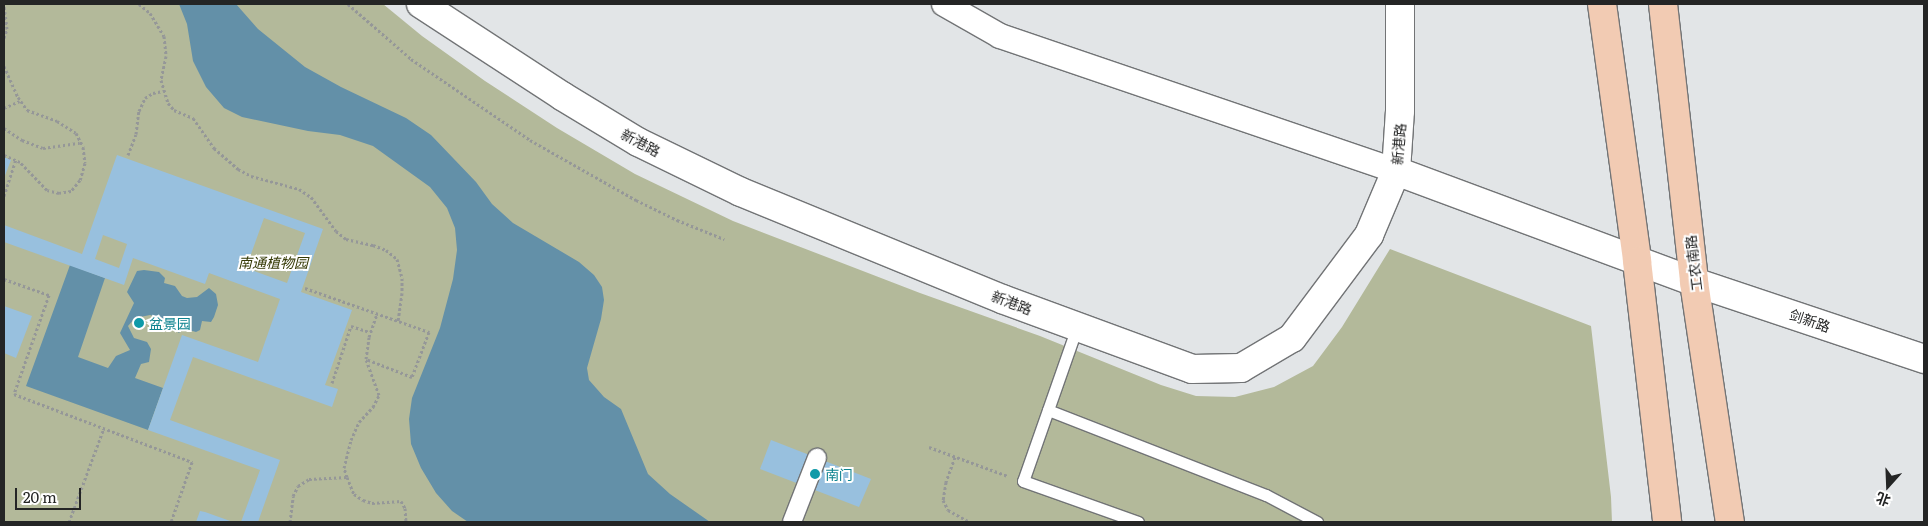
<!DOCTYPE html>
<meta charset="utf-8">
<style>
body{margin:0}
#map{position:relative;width:1928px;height:526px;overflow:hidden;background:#e2e5e7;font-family:Literata,"Noto Sans SC",serif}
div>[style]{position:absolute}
.green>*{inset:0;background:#b3b99a}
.water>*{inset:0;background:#6390a8}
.building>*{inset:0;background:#98c0de}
.path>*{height:3px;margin-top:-1.5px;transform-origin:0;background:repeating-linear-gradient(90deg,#959798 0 2.5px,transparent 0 5px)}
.roads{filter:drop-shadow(1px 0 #727476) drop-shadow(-1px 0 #727476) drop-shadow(0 1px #727476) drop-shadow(0 -1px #727476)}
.service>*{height:11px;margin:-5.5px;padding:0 5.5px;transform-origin:5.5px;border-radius:5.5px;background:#fff}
.pedestrian>*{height:18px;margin:-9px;padding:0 9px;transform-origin:9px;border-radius:9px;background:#fff}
.minor>*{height:24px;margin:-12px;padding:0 12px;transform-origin:12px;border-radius:12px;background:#fff}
.tertiary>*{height:28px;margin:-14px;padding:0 14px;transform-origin:14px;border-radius:14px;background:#fff}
.primary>*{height:28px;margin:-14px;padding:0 14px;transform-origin:14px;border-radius:14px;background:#f2cbb3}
.dots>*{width:14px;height:14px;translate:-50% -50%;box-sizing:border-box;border:2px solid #fff;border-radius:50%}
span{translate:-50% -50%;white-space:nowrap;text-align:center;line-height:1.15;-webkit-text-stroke:4px #fff;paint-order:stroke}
.street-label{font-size:14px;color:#242525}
.park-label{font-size:14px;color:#353a05;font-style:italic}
.culture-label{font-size:14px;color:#0d838f}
.left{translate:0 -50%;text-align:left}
.frame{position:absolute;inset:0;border:5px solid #242525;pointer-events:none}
.north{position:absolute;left:1863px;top:461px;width:50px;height:50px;-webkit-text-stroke:4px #fff;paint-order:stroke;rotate:200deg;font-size:14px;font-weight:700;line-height:20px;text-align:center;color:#242525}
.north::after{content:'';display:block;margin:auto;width:18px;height:22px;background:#242525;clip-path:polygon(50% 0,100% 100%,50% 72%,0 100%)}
.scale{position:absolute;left:15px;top:488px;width:66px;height:22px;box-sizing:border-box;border:2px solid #242525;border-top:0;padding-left:6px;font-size:15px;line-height:18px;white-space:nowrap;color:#242525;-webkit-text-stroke:4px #fff;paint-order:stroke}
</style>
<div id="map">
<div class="green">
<div style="clip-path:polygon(4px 4px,383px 4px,422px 36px,485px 81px,557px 128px,635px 174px,733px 221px,920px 293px,1040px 336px,1161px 385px,1196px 396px,1235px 397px,1274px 387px,1313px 366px,1342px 327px,1390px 249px,1591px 326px,1611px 497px,1612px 522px,4px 522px)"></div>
</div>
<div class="water">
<div style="clip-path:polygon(179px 4px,236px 4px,258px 29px,305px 67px,341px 87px,406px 118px,431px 135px,476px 182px,492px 204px,513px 223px,579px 262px,594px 275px,602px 287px,604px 300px,601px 319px,587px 368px,589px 380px,604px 397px,621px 409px,648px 474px,670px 494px,710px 522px,468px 522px,452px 511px,436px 493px,421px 468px,411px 444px,409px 419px,412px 398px,440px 328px,453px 279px,457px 250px,455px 228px,447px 208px,430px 187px,373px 146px,340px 135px,308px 131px,242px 117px,224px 108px,206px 87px,193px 61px,187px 24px)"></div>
<div style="clip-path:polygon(70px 265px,105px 278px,78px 357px,108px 368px,116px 356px,130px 350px,120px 333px,134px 303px,127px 292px,137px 271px,144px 270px,159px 272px,165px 278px,164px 283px,175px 286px,182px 296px,187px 298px,197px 297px,209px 288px,216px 294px,218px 305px,214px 317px,211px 322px,202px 321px,200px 330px,196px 332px,182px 328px,179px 333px,166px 320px,150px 315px,135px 318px,128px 326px,134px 338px,147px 342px,151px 349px,149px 362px,141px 364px,135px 378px,163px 388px,148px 430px,26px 386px)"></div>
</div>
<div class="building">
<div style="clip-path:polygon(evenodd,117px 155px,323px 229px,301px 292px,352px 310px,325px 385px,338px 389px,332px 407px,193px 357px,170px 420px,280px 460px,258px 522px,241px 522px,260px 470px,148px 430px,182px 335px,258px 362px,280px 299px,209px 273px,205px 284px,133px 258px,124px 285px,4px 242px,4px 225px,82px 254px,117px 155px,264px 218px,305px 233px,287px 283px,246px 268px,264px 218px,117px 155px,103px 235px,127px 244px,119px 268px,95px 259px,103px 235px)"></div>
<div style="clip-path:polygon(4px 157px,11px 160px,4px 178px)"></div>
<div style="clip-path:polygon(4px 306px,32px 316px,16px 358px,4px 353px)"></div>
<div style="clip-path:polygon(771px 440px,871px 479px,859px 507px,760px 469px)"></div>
<div style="clip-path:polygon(200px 511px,205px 512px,233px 522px,196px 522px)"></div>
</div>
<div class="path">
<div style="left:139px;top:4px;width:14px;rotate:39deg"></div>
<div style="left:150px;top:13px;width:27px;rotate:59deg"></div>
<div style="left:164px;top:36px;width:20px;rotate:84deg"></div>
<div style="left:166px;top:56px;width:25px;rotate:102deg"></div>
<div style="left:161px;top:80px;width:24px;rotate:73deg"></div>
<div style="left:168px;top:103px;width:9px;rotate:49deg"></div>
<div style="left:174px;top:110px;width:21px;rotate:23deg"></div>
<div style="left:193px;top:118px;width:37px;rotate:55deg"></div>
<div style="left:214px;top:148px;width:32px;rotate:41deg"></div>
<div style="left:238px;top:169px;width:15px;rotate:28deg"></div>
<div style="left:251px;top:176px;width:50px;rotate:15.2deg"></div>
<div style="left:299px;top:189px;width:14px;rotate:34deg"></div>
<div style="left:311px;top:197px;width:42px;rotate:53.7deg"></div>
<div style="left:336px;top:231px;width:13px;rotate:39deg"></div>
<div style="left:346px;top:239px;width:28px;rotate:13deg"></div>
<div style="left:373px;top:245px;width:14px;rotate:21deg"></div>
<div style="left:386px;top:250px;width:14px;rotate:39deg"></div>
<div style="left:397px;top:259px;width:20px;rotate:75deg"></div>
<div style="left:402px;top:278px;width:15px;rotate:90deg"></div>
<div style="left:402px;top:293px;width:29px;rotate:98deg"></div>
<div style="left:348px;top:4px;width:84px;rotate:41.1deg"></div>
<div style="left:411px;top:59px;width:144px;rotate:34.2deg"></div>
<div style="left:530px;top:140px;width:122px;rotate:29.5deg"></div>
<div style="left:636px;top:200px;width:46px;rotate:26deg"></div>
<div style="left:677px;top:220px;width:51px;rotate:22deg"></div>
<div style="left:4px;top:38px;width:9px;rotate:-72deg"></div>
<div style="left:7px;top:29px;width:25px;rotate:-97deg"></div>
<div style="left:4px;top:66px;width:34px;rotate:66deg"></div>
<div style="left:18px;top:97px;width:16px;rotate:55deg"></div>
<div style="left:27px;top:110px;width:32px;rotate:20deg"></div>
<div style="left:57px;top:121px;width:22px;rotate:32deg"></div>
<div style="left:76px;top:133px;width:16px;rotate:63deg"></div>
<div style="left:83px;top:147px;width:16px;rotate:83deg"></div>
<div style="left:85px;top:163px;width:18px;rotate:106deg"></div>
<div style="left:80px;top:180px;width:14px;rotate:129deg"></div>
<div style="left:71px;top:191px;width:12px;rotate:171deg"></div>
<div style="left:59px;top:193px;width:12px;rotate:-166deg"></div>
<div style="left:47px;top:190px;width:39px;rotate:-134deg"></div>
<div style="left:20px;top:162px;width:17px;rotate:-156deg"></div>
<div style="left:4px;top:108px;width:17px;rotate:-24deg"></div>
<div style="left:4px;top:128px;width:22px;rotate:34deg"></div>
<div style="left:22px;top:140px;width:22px;rotate:21deg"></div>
<div style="left:43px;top:148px;width:37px;rotate:-8deg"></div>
<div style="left:128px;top:155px;width:22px;rotate:-69deg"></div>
<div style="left:136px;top:134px;width:23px;rotate:-83deg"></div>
<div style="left:139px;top:111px;width:14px;rotate:-65deg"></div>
<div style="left:145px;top:98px;width:9px;rotate:-32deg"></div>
<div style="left:153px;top:93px;width:10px;rotate:-11deg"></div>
<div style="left:4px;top:196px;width:38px;rotate:-72deg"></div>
<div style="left:4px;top:279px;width:48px;rotate:19.6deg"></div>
<div style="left:49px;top:295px;width:105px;rotate:109.5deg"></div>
<div style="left:14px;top:394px;width:191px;rotate:20.9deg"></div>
<div style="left:192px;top:462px;width:64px;rotate:109.3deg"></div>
<div style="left:305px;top:288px;width:132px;rotate:19.5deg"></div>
<div style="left:429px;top:332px;width:48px;rotate:110.7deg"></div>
<div style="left:412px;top:377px;width:49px;rotate:-158.6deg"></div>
<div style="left:332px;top:383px;width:60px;rotate:-71.6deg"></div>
<div style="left:351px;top:326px;width:20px;rotate:18deg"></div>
<div style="left:929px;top:447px;width:84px;rotate:20.2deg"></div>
<div style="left:955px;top:457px;width:27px;rotate:110deg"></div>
<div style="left:946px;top:482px;width:18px;rotate:99deg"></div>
<div style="left:943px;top:500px;width:11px;rotate:63deg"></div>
<div style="left:948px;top:510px;width:25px;rotate:29deg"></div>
<div style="left:347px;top:477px;width:9px;rotate:-108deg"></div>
<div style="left:344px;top:468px;width:29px;rotate:-76deg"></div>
<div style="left:351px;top:440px;width:20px;rotate:-66deg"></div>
<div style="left:359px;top:422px;width:21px;rotate:-47deg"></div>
<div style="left:373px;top:407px;width:13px;rotate:-63deg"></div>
<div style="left:379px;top:395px;width:38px;rotate:-110deg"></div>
<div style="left:366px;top:359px;width:22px;rotate:-82deg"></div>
<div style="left:369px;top:337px;width:24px;rotate:-71deg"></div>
<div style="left:69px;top:522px;width:100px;rotate:-69.6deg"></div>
<div style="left:290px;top:522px;width:26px;rotate:-83deg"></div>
<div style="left:293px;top:496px;width:11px;rotate:-63deg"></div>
<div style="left:298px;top:486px;width:13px;rotate:-32deg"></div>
<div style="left:309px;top:479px;width:38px;rotate:-3deg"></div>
<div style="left:347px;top:477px;width:18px;rotate:68deg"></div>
<div style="left:354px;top:494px;width:11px;rotate:34deg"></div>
<div style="left:363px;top:500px;width:9px;rotate:18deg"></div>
<div style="left:372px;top:503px;width:29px;rotate:-4deg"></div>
<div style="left:401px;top:501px;width:8px;rotate:60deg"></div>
<div style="left:405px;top:508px;width:14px;rotate:86deg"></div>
</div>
<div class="roads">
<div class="service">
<div style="left:1077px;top:327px;width:163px;rotate:109.3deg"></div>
<div style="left:1023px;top:481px;width:122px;rotate:19.6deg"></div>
<div style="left:1048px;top:410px;width:234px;rotate:21.3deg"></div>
<div style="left:1266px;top:495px;width:58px;rotate:27.9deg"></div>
</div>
<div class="pedestrian">
<div style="left:792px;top:522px;width:69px;rotate:-68.7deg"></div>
</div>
<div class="minor">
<div style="left:944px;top:4px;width:64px;rotate:29.7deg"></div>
<div style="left:1000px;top:36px;width:418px;rotate:18.8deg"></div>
</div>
<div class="tertiary">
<div style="left:421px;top:4px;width:168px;rotate:33.1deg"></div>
<div style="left:562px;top:96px;width:89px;rotate:31.2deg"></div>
<div style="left:638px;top:142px;width:114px;rotate:25.9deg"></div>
<div style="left:741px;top:192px;width:282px;rotate:22.3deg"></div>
<div style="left:1002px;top:299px;width:202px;rotate:20.2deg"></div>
<div style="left:1192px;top:369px;width:49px;rotate:-1.2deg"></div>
<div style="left:1241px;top:368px;width:59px;rotate:-30.5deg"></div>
<div style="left:1292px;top:338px;width:129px;rotate:-53.2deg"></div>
<div style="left:1369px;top:235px;width:69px;rotate:-67.1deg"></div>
<div style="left:1396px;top:171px;width:60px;rotate:-86.2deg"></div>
<div style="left:1400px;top:111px;width:107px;rotate:-90deg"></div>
<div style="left:1396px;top:171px;width:318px;rotate:20.4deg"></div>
<div style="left:1694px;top:282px;width:243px;rotate:18.5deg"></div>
</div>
<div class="primary">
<div style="left:1602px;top:4px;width:259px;rotate:82.2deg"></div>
<div style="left:1637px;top:261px;width:263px;rotate:83.4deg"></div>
<div style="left:1663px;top:4px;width:280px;rotate:83.6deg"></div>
<div style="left:1694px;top:282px;width:243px;rotate:81.5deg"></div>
</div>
</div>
<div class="dots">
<div style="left:139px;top:323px;background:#0f9aa8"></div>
<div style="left:815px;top:474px;background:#0f9aa8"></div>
</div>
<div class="street-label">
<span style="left:641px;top:142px;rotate:28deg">新港路</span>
<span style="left:1398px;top:144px;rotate:-85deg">新港路</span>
<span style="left:1693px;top:263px;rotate:-97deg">工农南路</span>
<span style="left:1012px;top:302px;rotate:21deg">新港路</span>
<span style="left:1810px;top:320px;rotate:19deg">剑新路</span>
</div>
<div class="park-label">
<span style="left:273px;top:262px">南通植物园</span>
</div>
<div class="culture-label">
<span class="left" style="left:149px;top:323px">盆景园</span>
<span class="left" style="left:825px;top:474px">南门</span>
</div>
<div class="frame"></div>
<div class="north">北</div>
<div class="scale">20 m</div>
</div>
